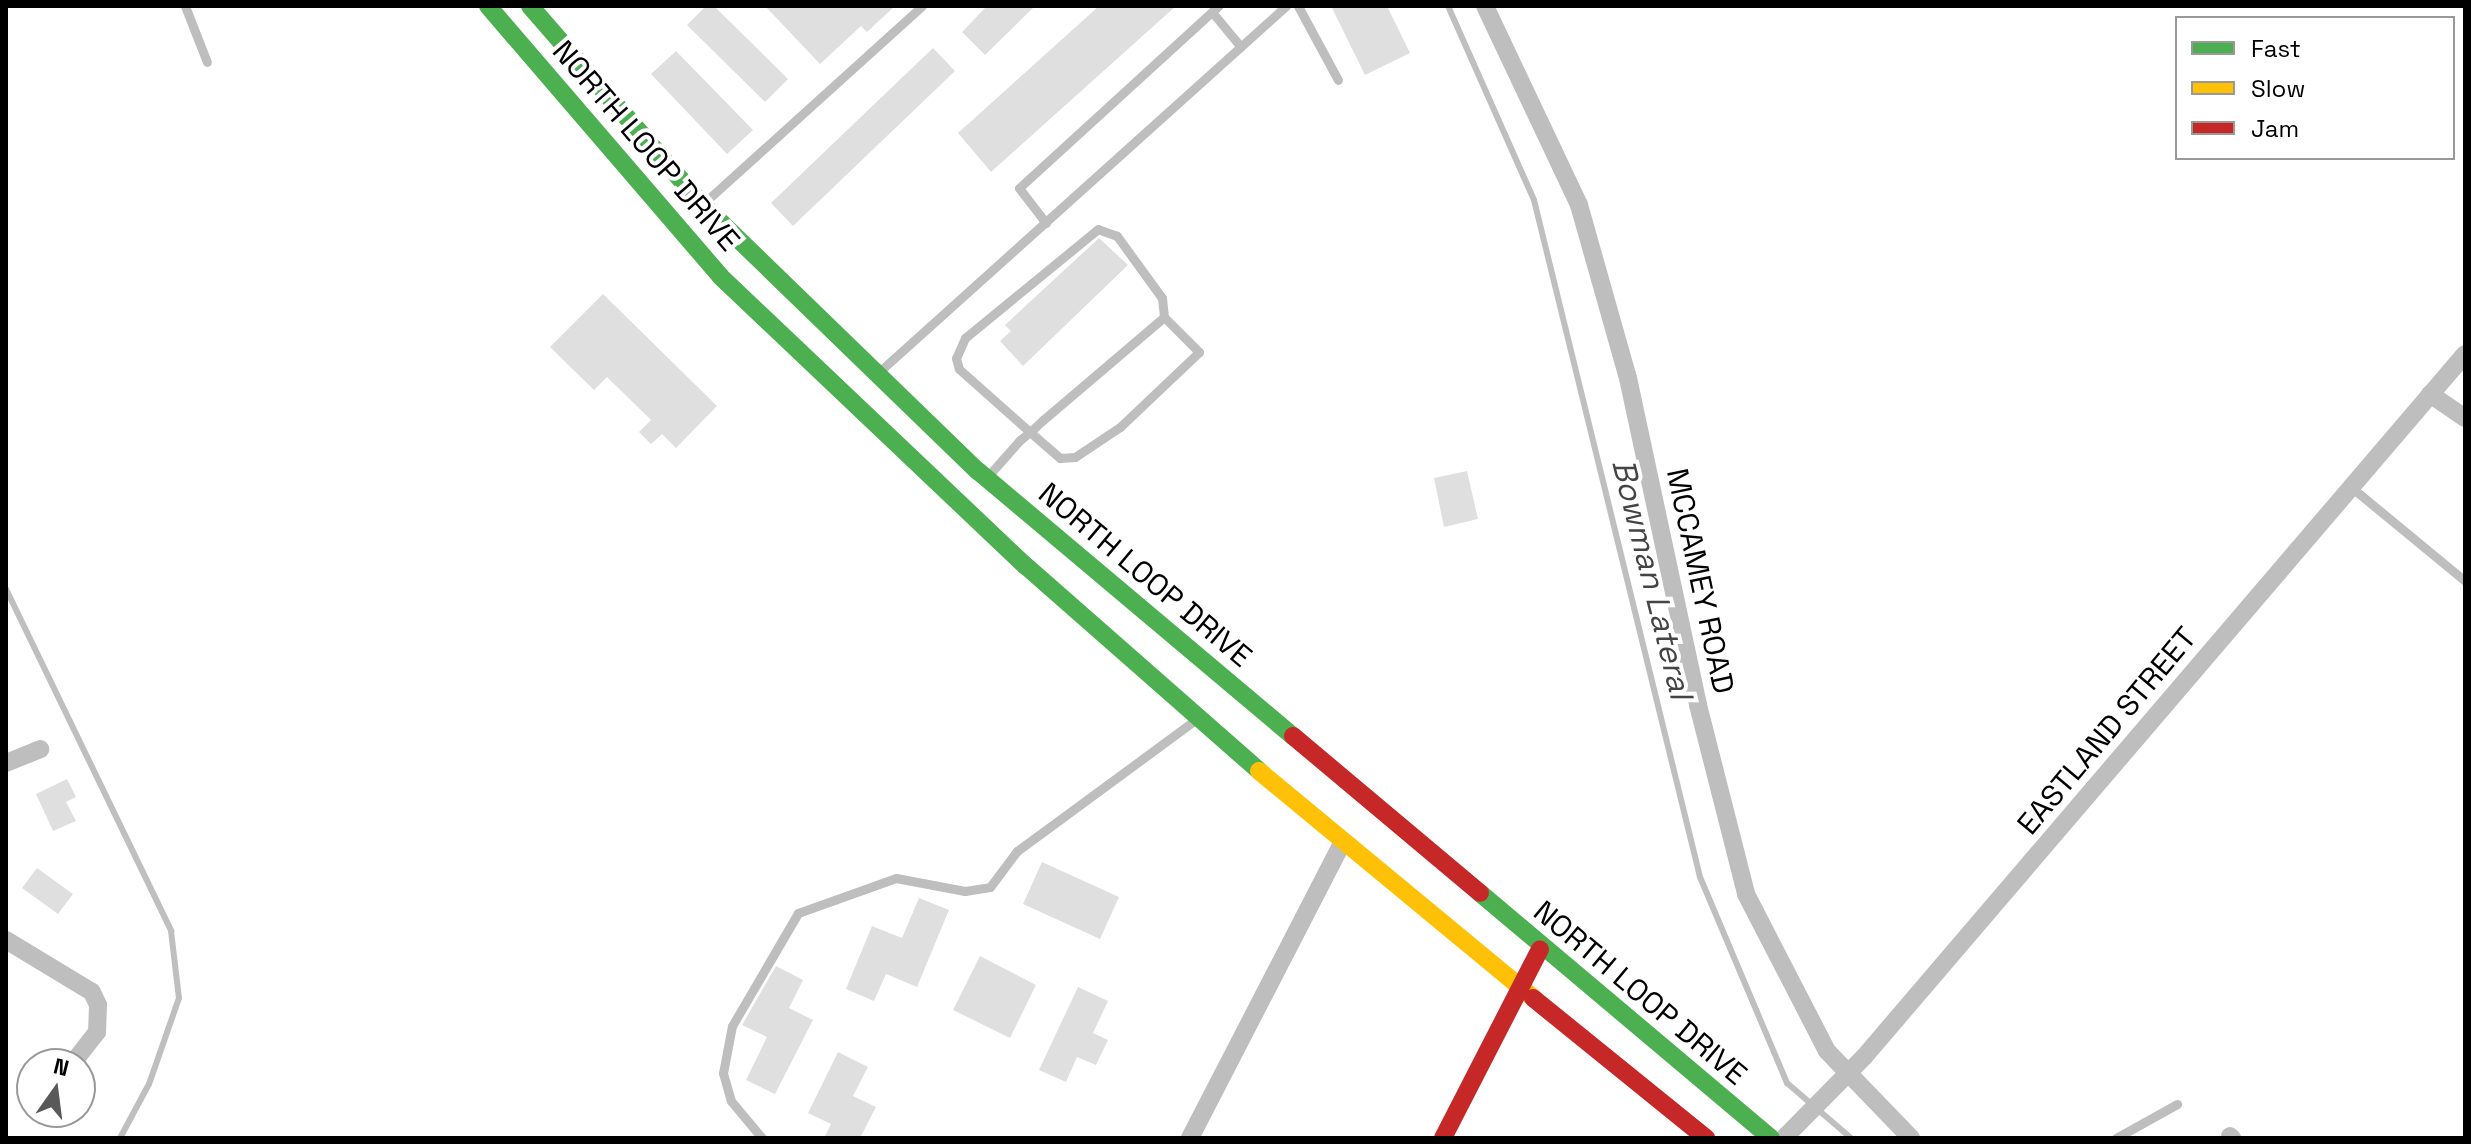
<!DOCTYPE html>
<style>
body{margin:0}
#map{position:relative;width:2471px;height:1144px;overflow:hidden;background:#fff;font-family:"Space Grotesk",sans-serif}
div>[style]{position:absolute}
.stream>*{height:6px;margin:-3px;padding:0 3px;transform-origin:3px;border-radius:3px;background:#bfbfbf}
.building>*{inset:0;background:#dfdfdf}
.lane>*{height:9px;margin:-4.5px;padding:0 4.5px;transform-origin:4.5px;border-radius:4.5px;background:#bebebe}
.street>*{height:18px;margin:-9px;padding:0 9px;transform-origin:9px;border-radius:9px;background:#bebebe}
.fast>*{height:18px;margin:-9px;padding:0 9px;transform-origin:9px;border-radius:9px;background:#4caf50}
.slow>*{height:18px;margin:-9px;padding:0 9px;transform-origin:9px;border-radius:9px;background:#ffc107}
.jam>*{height:18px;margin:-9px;padding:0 9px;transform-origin:9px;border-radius:9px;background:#c62828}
span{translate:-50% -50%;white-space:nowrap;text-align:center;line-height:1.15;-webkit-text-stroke:8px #fff;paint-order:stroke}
.street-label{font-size:30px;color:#000}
.water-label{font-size:32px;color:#444;font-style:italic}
.frame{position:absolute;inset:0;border:8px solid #000;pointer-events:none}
.legend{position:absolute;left:2175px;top:16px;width:280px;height:144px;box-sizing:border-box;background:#fff;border:2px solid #999;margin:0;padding:10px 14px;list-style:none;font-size:24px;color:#000}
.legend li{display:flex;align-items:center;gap:16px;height:40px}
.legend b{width:40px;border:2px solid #999}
.north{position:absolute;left:16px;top:1048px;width:80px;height:80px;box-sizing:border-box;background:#fff;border:2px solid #999;border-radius:50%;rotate:14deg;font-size:22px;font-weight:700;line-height:32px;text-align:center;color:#000}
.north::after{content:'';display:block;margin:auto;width:28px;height:36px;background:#595959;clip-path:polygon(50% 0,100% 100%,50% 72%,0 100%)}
</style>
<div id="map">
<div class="stream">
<div style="left:1448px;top:6px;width:212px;rotate:66.1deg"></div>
<div style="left:1534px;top:200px;width:697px;rotate:76.22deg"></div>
<div style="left:1700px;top:877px;width:224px;rotate:67.1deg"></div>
<div style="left:1787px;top:1083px;width:84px;rotate:40.7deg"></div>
<div style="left:6px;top:589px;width:380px;rotate:64.2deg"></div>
<div style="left:171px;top:931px;width:67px;rotate:83.2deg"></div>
<div style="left:179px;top:998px;width:91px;rotate:109.2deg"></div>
<div style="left:149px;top:1084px;width:61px;rotate:118.2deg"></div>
</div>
<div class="building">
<div style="clip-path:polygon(706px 6px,714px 6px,788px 79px,765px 102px,687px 25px)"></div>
<div style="clip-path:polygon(765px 6px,895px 6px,867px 32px,861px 26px,820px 64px)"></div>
<div style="clip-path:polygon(987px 6px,1035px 6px,985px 55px,962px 32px)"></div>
<div style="clip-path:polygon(1099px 6px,1176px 6px,991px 172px,958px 133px)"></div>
<div style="clip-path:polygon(1331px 6px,1387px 6px,1410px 53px,1365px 75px)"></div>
<div style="clip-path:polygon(933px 48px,955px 71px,793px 226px,771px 203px)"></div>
<div style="clip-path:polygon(676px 51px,753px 130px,727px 154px,651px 74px)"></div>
<div style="clip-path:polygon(1099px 238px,1128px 265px,1023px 366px,1000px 341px,1011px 331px,1005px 325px)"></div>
<div style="clip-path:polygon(603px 294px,717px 406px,676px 448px,662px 434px,651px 444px,639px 432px,651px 420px,607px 377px,594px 390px,550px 347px)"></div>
<div style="clip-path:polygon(1467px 471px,1478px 519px,1444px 527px,1434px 478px)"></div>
<div style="clip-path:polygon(67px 779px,76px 797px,66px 802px,76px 821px,53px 831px,36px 794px)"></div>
<div style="clip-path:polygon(1042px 862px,1119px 897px,1100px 939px,1023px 904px)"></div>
<div style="clip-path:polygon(37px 868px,73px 894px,58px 914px,22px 888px)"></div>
<div style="clip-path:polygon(919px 898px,949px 910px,917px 987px,886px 974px,874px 1001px,846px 989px,872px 926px,902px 938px)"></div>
<div style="clip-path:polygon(980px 956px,1036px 985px,1010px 1038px,953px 1010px)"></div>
<div style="clip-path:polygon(776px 966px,803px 980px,789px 1008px,813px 1020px,775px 1094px,746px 1080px,767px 1037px,742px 1025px)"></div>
<div style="clip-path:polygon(1078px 987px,1108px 1001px,1093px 1033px,1108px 1040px,1096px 1065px,1077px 1057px,1066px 1082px,1039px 1070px)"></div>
<div style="clip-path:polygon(838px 1052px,868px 1067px,853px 1096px,876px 1107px,860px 1138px,824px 1138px,831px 1124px,808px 1113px)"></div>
</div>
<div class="lane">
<div style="left:185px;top:6px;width:60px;rotate:68.6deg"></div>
<div style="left:1298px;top:6px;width:84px;rotate:61.6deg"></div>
<div style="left:1212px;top:12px;width:45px;rotate:50.4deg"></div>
<div style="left:705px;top:202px;width:292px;rotate:-42.1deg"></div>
<div style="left:1046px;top:223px;width:44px;rotate:-127.6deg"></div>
<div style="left:1019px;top:188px;width:270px;rotate:-42.4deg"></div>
<div style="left:880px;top:371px;width:546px;rotate:-41.96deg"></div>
<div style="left:989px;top:475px;width:47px;rotate:-48.5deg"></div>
<div style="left:1020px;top:440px;width:13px;rotate:-39deg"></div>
<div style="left:1030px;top:432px;width:18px;rotate:-43deg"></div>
<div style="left:1043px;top:420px;width:159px;rotate:-40.4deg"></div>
<div style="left:1164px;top:317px;width:19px;rotate:-96deg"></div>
<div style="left:1162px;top:298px;width:77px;rotate:-126deg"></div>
<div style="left:1117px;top:236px;width:20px;rotate:-160deg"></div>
<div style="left:1098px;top:229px;width:172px;rotate:140.7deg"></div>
<div style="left:965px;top:338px;width:22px;rotate:114deg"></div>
<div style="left:956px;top:358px;width:11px;rotate:75deg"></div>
<div style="left:959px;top:369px;width:95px;rotate:41.6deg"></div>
<div style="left:1030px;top:432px;width:40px;rotate:41deg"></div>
<div style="left:1060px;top:458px;width:15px;rotate:-4deg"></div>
<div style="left:1075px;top:457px;width:54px;rotate:-33.7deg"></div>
<div style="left:1120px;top:427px;width:109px;rotate:-43.5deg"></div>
<div style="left:1199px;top:352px;width:49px;rotate:-135deg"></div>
<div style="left:2351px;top:487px;width:148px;rotate:39.5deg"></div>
<div style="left:762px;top:1138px;width:48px;rotate:-130deg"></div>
<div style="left:731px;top:1101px;width:29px;rotate:-106deg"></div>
<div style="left:723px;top:1073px;width:48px;rotate:-79.2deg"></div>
<div style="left:732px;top:1026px;width:131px;rotate:-59.7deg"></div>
<div style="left:798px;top:913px;width:104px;rotate:-19.7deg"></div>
<div style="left:896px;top:878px;width:70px;rotate:10.7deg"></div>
<div style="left:965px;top:891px;width:25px;rotate:-9deg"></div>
<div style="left:990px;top:887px;width:45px;rotate:-53.1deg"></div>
<div style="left:1017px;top:851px;width:223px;rotate:-36.3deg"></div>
<div style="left:2116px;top:1138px;width:70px;rotate:-29.1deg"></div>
</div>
<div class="street">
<div style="left:1485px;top:6px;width:220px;rotate:64.7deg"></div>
<div style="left:1579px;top:205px;width:180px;rotate:74.2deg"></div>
<div style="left:1628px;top:378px;width:334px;rotate:77.9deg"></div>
<div style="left:1698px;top:705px;width:195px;rotate:75.7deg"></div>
<div style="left:1746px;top:894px;width:177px;rotate:62.7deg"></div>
<div style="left:1827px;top:1051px;width:121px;rotate:46deg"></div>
<div style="left:2430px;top:394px;width:42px;rotate:34.4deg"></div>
<div style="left:6px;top:763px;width:37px;rotate:-22deg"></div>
<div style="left:6px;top:940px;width:100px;rotate:31.2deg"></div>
<div style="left:92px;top:992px;width:14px;rotate:65deg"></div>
<div style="left:98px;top:1005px;width:27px;rotate:92deg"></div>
<div style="left:97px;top:1032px;width:41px;rotate:128deg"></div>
<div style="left:2230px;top:1136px;width:3px;rotate:45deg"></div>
<div style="left:1190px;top:1138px;width:332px;rotate:-62.7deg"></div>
<div style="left:1784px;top:1138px;width:114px;rotate:-45.4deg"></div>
<div style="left:1864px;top:1057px;width:925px;rotate:-49.47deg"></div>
</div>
<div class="fast">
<div style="left:488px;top:6px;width:357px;rotate:49.3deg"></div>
<div style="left:721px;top:277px;width:420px;rotate:43.5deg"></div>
<div style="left:1026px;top:566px;width:310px;rotate:41.3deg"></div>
<div style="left:530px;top:6px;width:262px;rotate:49deg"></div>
<div style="left:702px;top:204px;width:384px;rotate:44.1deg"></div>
<div style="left:978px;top:471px;width:412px;rotate:40.1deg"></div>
<div style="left:1480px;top:893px;width:380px;rotate:40.1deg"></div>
</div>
<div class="slow">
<div style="left:1259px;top:771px;width:356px;rotate:39.6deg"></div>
</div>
<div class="jam">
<div style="left:1293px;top:736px;width:244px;rotate:40deg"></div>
<div style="left:1533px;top:998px;width:223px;rotate:39deg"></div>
<div style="left:1443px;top:1138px;width:212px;rotate:-62.8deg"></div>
</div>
<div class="street-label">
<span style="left:646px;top:146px;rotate:49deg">NORTH LOOP DRIVE</span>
<span style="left:1145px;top:575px;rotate:40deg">NORTH LOOP DRIVE</span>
<span style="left:1700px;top:581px;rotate:78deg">MCCAMEY ROAD</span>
<span style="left:2107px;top:731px;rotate:-50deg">EASTLAND STREET</span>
<span style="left:1640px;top:993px;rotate:40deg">NORTH LOOP DRIVE</span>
</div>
<div class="water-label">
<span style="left:1652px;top:579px;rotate:76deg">Bowman Lateral</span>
</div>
<div class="frame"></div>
<ul class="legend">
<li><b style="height:10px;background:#4caf50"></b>Fast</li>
<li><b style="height:10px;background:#ffc107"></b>Slow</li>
<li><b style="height:10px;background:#c62828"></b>Jam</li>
</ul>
<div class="north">N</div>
</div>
